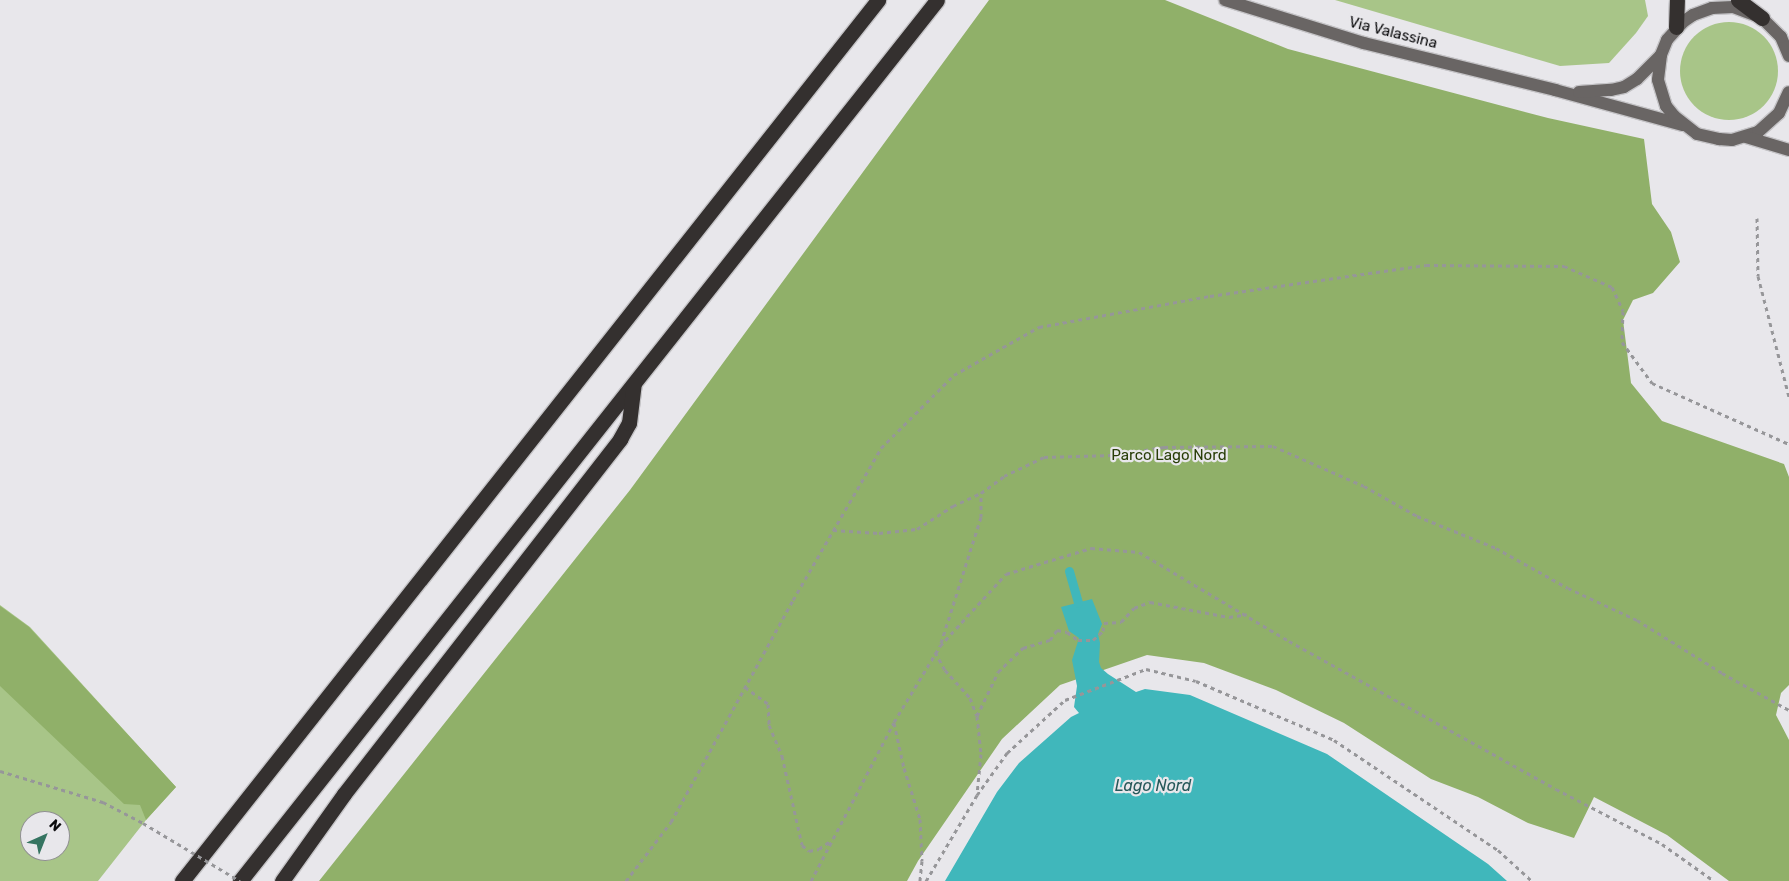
<!DOCTYPE html>
<style>
body{margin:0}
#map{position:relative;width:1789px;height:881px;overflow:hidden;background:#e8e7eb;font-family:Rubik,sans-serif}
div>[style]{position:absolute}
.green>*{inset:0;background:#a8c588}
.round{border-radius:50%}
.forest>*{inset:0;background:#90b069}
.water>*{inset:0;background:#40b7bb}
.stream>*{height:9px;margin:-4.5px;padding:0 4.5px;transform-origin:4.5px;border-radius:4.5px;background:#40b7bb}
.path>*{height:3px;margin-top:-1.5px;transform-origin:0;background:repeating-linear-gradient(90deg,#969699 0 4px,transparent 0 8px)}
.roads{filter:drop-shadow(1px 0 #c5c4c7) drop-shadow(-1px 0 #c5c4c7) drop-shadow(0 1px #c5c4c7) drop-shadow(0 -1px #c5c4c7)}
.secondary>*{height:12px;margin:-6px;padding:0 6px;transform-origin:6px;border-radius:6px;background:#696564}
.highway>*{height:15px;margin:-7.5px;padding:0 7.5px;transform-origin:7.5px;border-radius:7.5px;background:#34302f}
.path-bridge>*{height:3px;margin-top:-1.5px;transform-origin:0;background:repeating-linear-gradient(90deg,#969699 0 4px,transparent 0 8px)}
span{translate:-50% -50%;white-space:nowrap;text-align:center;line-height:1.15;-webkit-text-stroke:4.5px #e8e7eb;paint-order:stroke}
.street-label{font-size:15px;color:#0b0b0d}
.park-label{font-size:15px;color:#283d07}
.water-label{font-size:16px;color:#26585a;font-style:italic}
.north{position:absolute;left:20px;top:811px;width:50px;height:50px;box-sizing:border-box;background:#e8e7eb;border:1px solid #908f92;border-radius:50%;rotate:44deg;font-size:14px;font-weight:700;line-height:20px;text-align:center;color:#0b0b0d}
.north::after{content:'';display:block;margin:auto;width:18px;height:22px;background:#357461;clip-path:polygon(50% 0,100% 100%,50% 72%,0 100%)}
</style>
<div id="map">
<div class="green">
<div style="clip-path:polygon(1335px 0,1645px 0,1648px 16px,1636px 33px,1609px 63px,1560px 66px)"></div>
<div class="round" style="left:1680px;top:22px;width:98px;height:98px"></div>
<div style="clip-path:polygon(evenodd,0 605px,30px 627px,176px 787px,146px 820px,98px 881px,0 881px,0 605px,30px 821px,60px 821px,60px 851px,30px 851px,30px 821px)"></div>
</div>
<div class="forest">
<div style="clip-path:polygon(989px 0,1165px 0,1288px 49px,1548px 118px,1644px 139px,1652px 204px,1671px 232px,1680px 262px,1653px 293px,1633px 300px,1623px 320px,1631px 383px,1662px 421px,1784px 464px,1789px 477px,1789px 685px,1781px 693px,1776px 715px,1789px 740px,1789px 881px,1729px 881px,1667px 835px,1594px 797px,1574px 838px,1528px 823px,1478px 797px,1431px 779px,1344px 723px,1276px 690px,1204px 663px,1147px 655px,1060px 685px,1002px 739px,918px 861px,907px 881px,319px 881px,630px 490px)"></div>
<div style="clip-path:polygon(0 606px,29px 627px,176px 787px,146px 820px,140px 805px,124px 804px,0 686px)"></div>
</div>
<div class="water">
<div style="clip-path:polygon(1092px 599px,1102px 624px,1098px 634px,1100px 643px,1099px 662px,1101px 668px,1108px 674px,1136px 692px,1145px 689px,1190px 695px,1327px 754px,1488px 864px,1507px 881px,945px 881px,997px 792px,1019px 763px,1071px 717px,1079px 713px,1074px 707px,1077px 686px,1072px 660px,1079px 638px,1069px 631px,1061px 607px)"></div>
</div>
<div class="stream">
<div style="left:1069px;top:571px;width:33px;rotate:74deg"></div>
</div>
<div class="path">
<div style="left:1757px;top:218px;width:58px;rotate:89deg"></div>
<div style="left:1758px;top:276px;width:125px;rotate:75.6deg"></div>
<div style="left:833px;top:530px;width:46px;rotate:3.7deg"></div>
<div style="left:879px;top:533px;width:38px;rotate:-6deg"></div>
<div style="left:917px;top:529px;width:43px;rotate:-32.6deg"></div>
<div style="left:953px;top:506px;width:31px;rotate:-25deg"></div>
<div style="left:981px;top:493px;width:29px;rotate:-36deg"></div>
<div style="left:1004px;top:476px;width:44px;rotate:-25.4deg"></div>
<div style="left:1044px;top:457px;width:69px;rotate:-1.7deg"></div>
<div style="left:1113px;top:455px;width:52px;rotate:-8.9deg"></div>
<div style="left:1164px;top:447px;width:109px;rotate:-0.5deg"></div>
<div style="left:1273px;top:446px;width:99px;rotate:23.7deg"></div>
<div style="left:1364px;top:486px;width:61px;rotate:29.5deg"></div>
<div style="left:1417px;top:516px;width:85px;rotate:22.1deg"></div>
<div style="left:1496px;top:548px;width:82px;rotate:29.1deg"></div>
<div style="left:1568px;top:588px;width:76px;rotate:24.9deg"></div>
<div style="left:1637px;top:620px;width:100px;rotate:31.9deg"></div>
<div style="left:1722px;top:673px;width:77px;rotate:28.9deg"></div>
<div style="left:941px;top:643px;width:132px;rotate:-72.4deg"></div>
<div style="left:981px;top:517px;width:24px;rotate:-90deg"></div>
<div style="left:935px;top:652px;width:21px;rotate:61deg"></div>
<div style="left:945px;top:670px;width:38px;rotate:48deg"></div>
<div style="left:970px;top:698px;width:19px;rotate:69deg"></div>
<div style="left:977px;top:716px;width:38px;rotate:84deg"></div>
<div style="left:981px;top:754px;width:40px;rotate:95.7deg"></div>
<div style="left:745px;top:687px;width:29px;rotate:36deg"></div>
<div style="left:768px;top:704px;width:21px;rotate:87deg"></div>
<div style="left:769px;top:725px;width:34px;rotate:67deg"></div>
<div style="left:782px;top:756px;width:91px;rotate:77.3deg"></div>
<div style="left:802px;top:845px;width:9px;rotate:41deg"></div>
<div style="left:809px;top:851px;width:10px;rotate:-11deg"></div>
<div style="left:819px;top:849px;width:16px;rotate:-35deg"></div>
<div style="left:977px;top:716px;width:49px;rotate:-64.5deg"></div>
<div style="left:998px;top:672px;width:35px;rotate:-44deg"></div>
<div style="left:1023px;top:648px;width:28px;rotate:-17deg"></div>
<div style="left:1050px;top:640px;width:12px;rotate:-55deg"></div>
<div style="left:1057px;top:630px;width:10px;rotate:11deg"></div>
<div style="left:1067px;top:632px;width:14px;rotate:36deg"></div>
<div style="left:1078px;top:640px;width:15px"></div>
<div style="left:1093px;top:640px;width:13px;rotate:-42deg"></div>
<div style="left:1103px;top:631px;width:8px;rotate:-83deg"></div>
<div style="left:1104px;top:623px;width:17px;rotate:-3deg"></div>
<div style="left:1121px;top:622px;width:19px;rotate:-47deg"></div>
<div style="left:1134px;top:608px;width:17px;rotate:-21deg"></div>
<div style="left:1150px;top:602px;width:80px;rotate:10.8deg"></div>
<div style="left:1229px;top:617px;width:18px;rotate:-9deg"></div>
<div style="left:894px;top:723px;width:46px;rotate:77.5deg"></div>
<div style="left:904px;top:768px;width:53px;rotate:72.6deg"></div>
<div style="left:920px;top:819px;width:42px;rotate:87.3deg"></div>
<div style="left:922px;top:861px;width:20px;rotate:96deg"></div>
<div style="left:0;top:771px;width:108px;rotate:16.8deg"></div>
<div style="left:103px;top:802px;width:45px;rotate:27.7deg"></div>
<div style="left:626px;top:881px;width:74px;rotate:-52.7deg"></div>
<div style="left:671px;top:822px;width:253px;rotate:-61.2deg"></div>
<div style="left:793px;top:600px;width:176px;rotate:-59.9deg"></div>
<div style="left:881px;top:448px;width:103px;rotate:-45deg"></div>
<div style="left:954px;top:375px;width:98px;rotate:-29.5deg"></div>
<div style="left:1039px;top:327px;width:174px;rotate:-10.3deg"></div>
<div style="left:1210px;top:296px;width:218px;rotate:-8.2deg"></div>
<div style="left:1426px;top:265px;width:138px;rotate:0.4deg"></div>
<div style="left:1564px;top:266px;width:52px;rotate:23.6deg"></div>
<div style="left:1612px;top:287px;width:26px;rotate:65deg"></div>
<div style="left:1623px;top:311px;width:31px;rotate:92deg"></div>
<div style="left:1622px;top:342px;width:51px;rotate:53.8deg"></div>
<div style="left:1652px;top:383px;width:150px;rotate:24deg"></div>
<div style="left:811px;top:881px;width:179px;rotate:-62.4deg"></div>
<div style="left:894px;top:722px;width:89px;rotate:-58.8deg"></div>
<div style="left:940px;top:646px;width:98px;rotate:-47.5deg"></div>
<div style="left:1006px;top:574px;width:89px;rotate:-17deg"></div>
<div style="left:1091px;top:548px;width:48px;rotate:4.8deg"></div>
<div style="left:1139px;top:552px;width:174px;rotate:30.7deg"></div>
<div style="left:1289px;top:641px;width:305px;rotate:29deg"></div>
<div style="left:1556px;top:789px;width:119px;rotate:27.4deg"></div>
<div style="left:1662px;top:844px;width:64px;rotate:35.4deg"></div>
<div style="left:926px;top:881px;width:100px;rotate:-59.3deg"></div>
<div style="left:977px;top:795px;width:52px;rotate:-54.5deg"></div>
<div style="left:1007px;top:753px;width:79px;rotate:-42.4deg"></div>
<div style="left:1065px;top:700px;width:87px;rotate:-20.9deg"></div>
<div style="left:1146px;top:669px;width:51px;rotate:13.5deg"></div>
<div style="left:1196px;top:681px;width:150px;rotate:23.1deg"></div>
<div style="left:1334px;top:740px;width:197px;rotate:33.9deg"></div>
<div style="left:1498px;top:850px;width:46px;rotate:42.4deg"></div>
</div>
<div class="roads">
<div class="secondary">
<div style="left:1225px;top:0;width:145px;rotate:17.2deg"></div>
<div style="left:1364px;top:43px;width:197px;rotate:13.8deg"></div>
<div style="left:1555px;top:90px;width:133px;rotate:15.3deg"></div>
<div style="left:1789px;top:56px;width:21px;rotate:-113deg"></div>
<div style="left:1781px;top:37px;width:27px;rotate:-135deg"></div>
<div style="left:1762px;top:18px;width:31px;rotate:-159deg"></div>
<div style="left:1733px;top:7px;width:21px;rotate:177deg"></div>
<div style="left:1712px;top:8px;width:20px;rotate:160deg"></div>
<div style="left:1693px;top:15px;width:11px;rotate:146deg"></div>
<div style="left:1684px;top:21px;width:25px;rotate:132deg"></div>
<div style="left:1667px;top:40px;width:16px;rotate:112deg"></div>
<div style="left:1661px;top:55px;width:25px;rotate:97deg"></div>
<div style="left:1658px;top:80px;width:27px;rotate:73deg"></div>
<div style="left:1666px;top:106px;width:13px;rotate:51deg"></div>
<div style="left:1674px;top:116px;width:29px;rotate:38deg"></div>
<div style="left:1697px;top:134px;width:23px;rotate:13deg"></div>
<div style="left:1719px;top:139px;width:13px;rotate:4deg"></div>
<div style="left:1732px;top:140px;width:27px;rotate:-17deg"></div>
<div style="left:1758px;top:132px;width:28px;rotate:-42deg"></div>
<div style="left:1779px;top:113px;width:23px;rotate:-65deg"></div>
<div style="left:1579px;top:92px;width:32px;rotate:-4deg"></div>
<div style="left:1611px;top:90px;width:13px;rotate:-13deg"></div>
<div style="left:1624px;top:87px;width:15px;rotate:-32deg"></div>
<div style="left:1637px;top:79px;width:34px;rotate:-45deg"></div>
<div style="left:1746px;top:137px;width:45px;rotate:16.8deg"></div>
</div>
<div class="highway">
<div style="left:1738px;top:0;width:30px;rotate:37deg"></div>
<div style="left:1676px;top:27px;width:27px;rotate:-88deg"></div>
<div style="left:182px;top:881px;width:1123px;rotate:-51.69deg"></div>
<div style="left:240px;top:881px;width:1123px;rotate:-51.65deg"></div>
<div style="left:282px;top:881px;width:107px;rotate:-54.5deg"></div>
<div style="left:344px;top:794px;width:450px;rotate:-52.1deg"></div>
<div style="left:620px;top:439px;width:18px;rotate:-61deg"></div>
<div style="left:629px;top:423px;width:38px;rotate:-83deg"></div>
</div>
</div>
<div class="path-bridge">
<div style="left:143px;top:823px;width:113px;rotate:30.9deg"></div>
</div>
<div class="street-label">
<span style="left:1393px;top:33px;rotate:14deg">Via Valassina</span>
</div>
<div class="park-label">
<span style="left:1169px;top:456px">Parco Lago Nord</span>
</div>
<div class="water-label">
<span style="left:1153px;top:786px">Lago Nord</span>
</div>
<div class="north">N</div>
</div>
